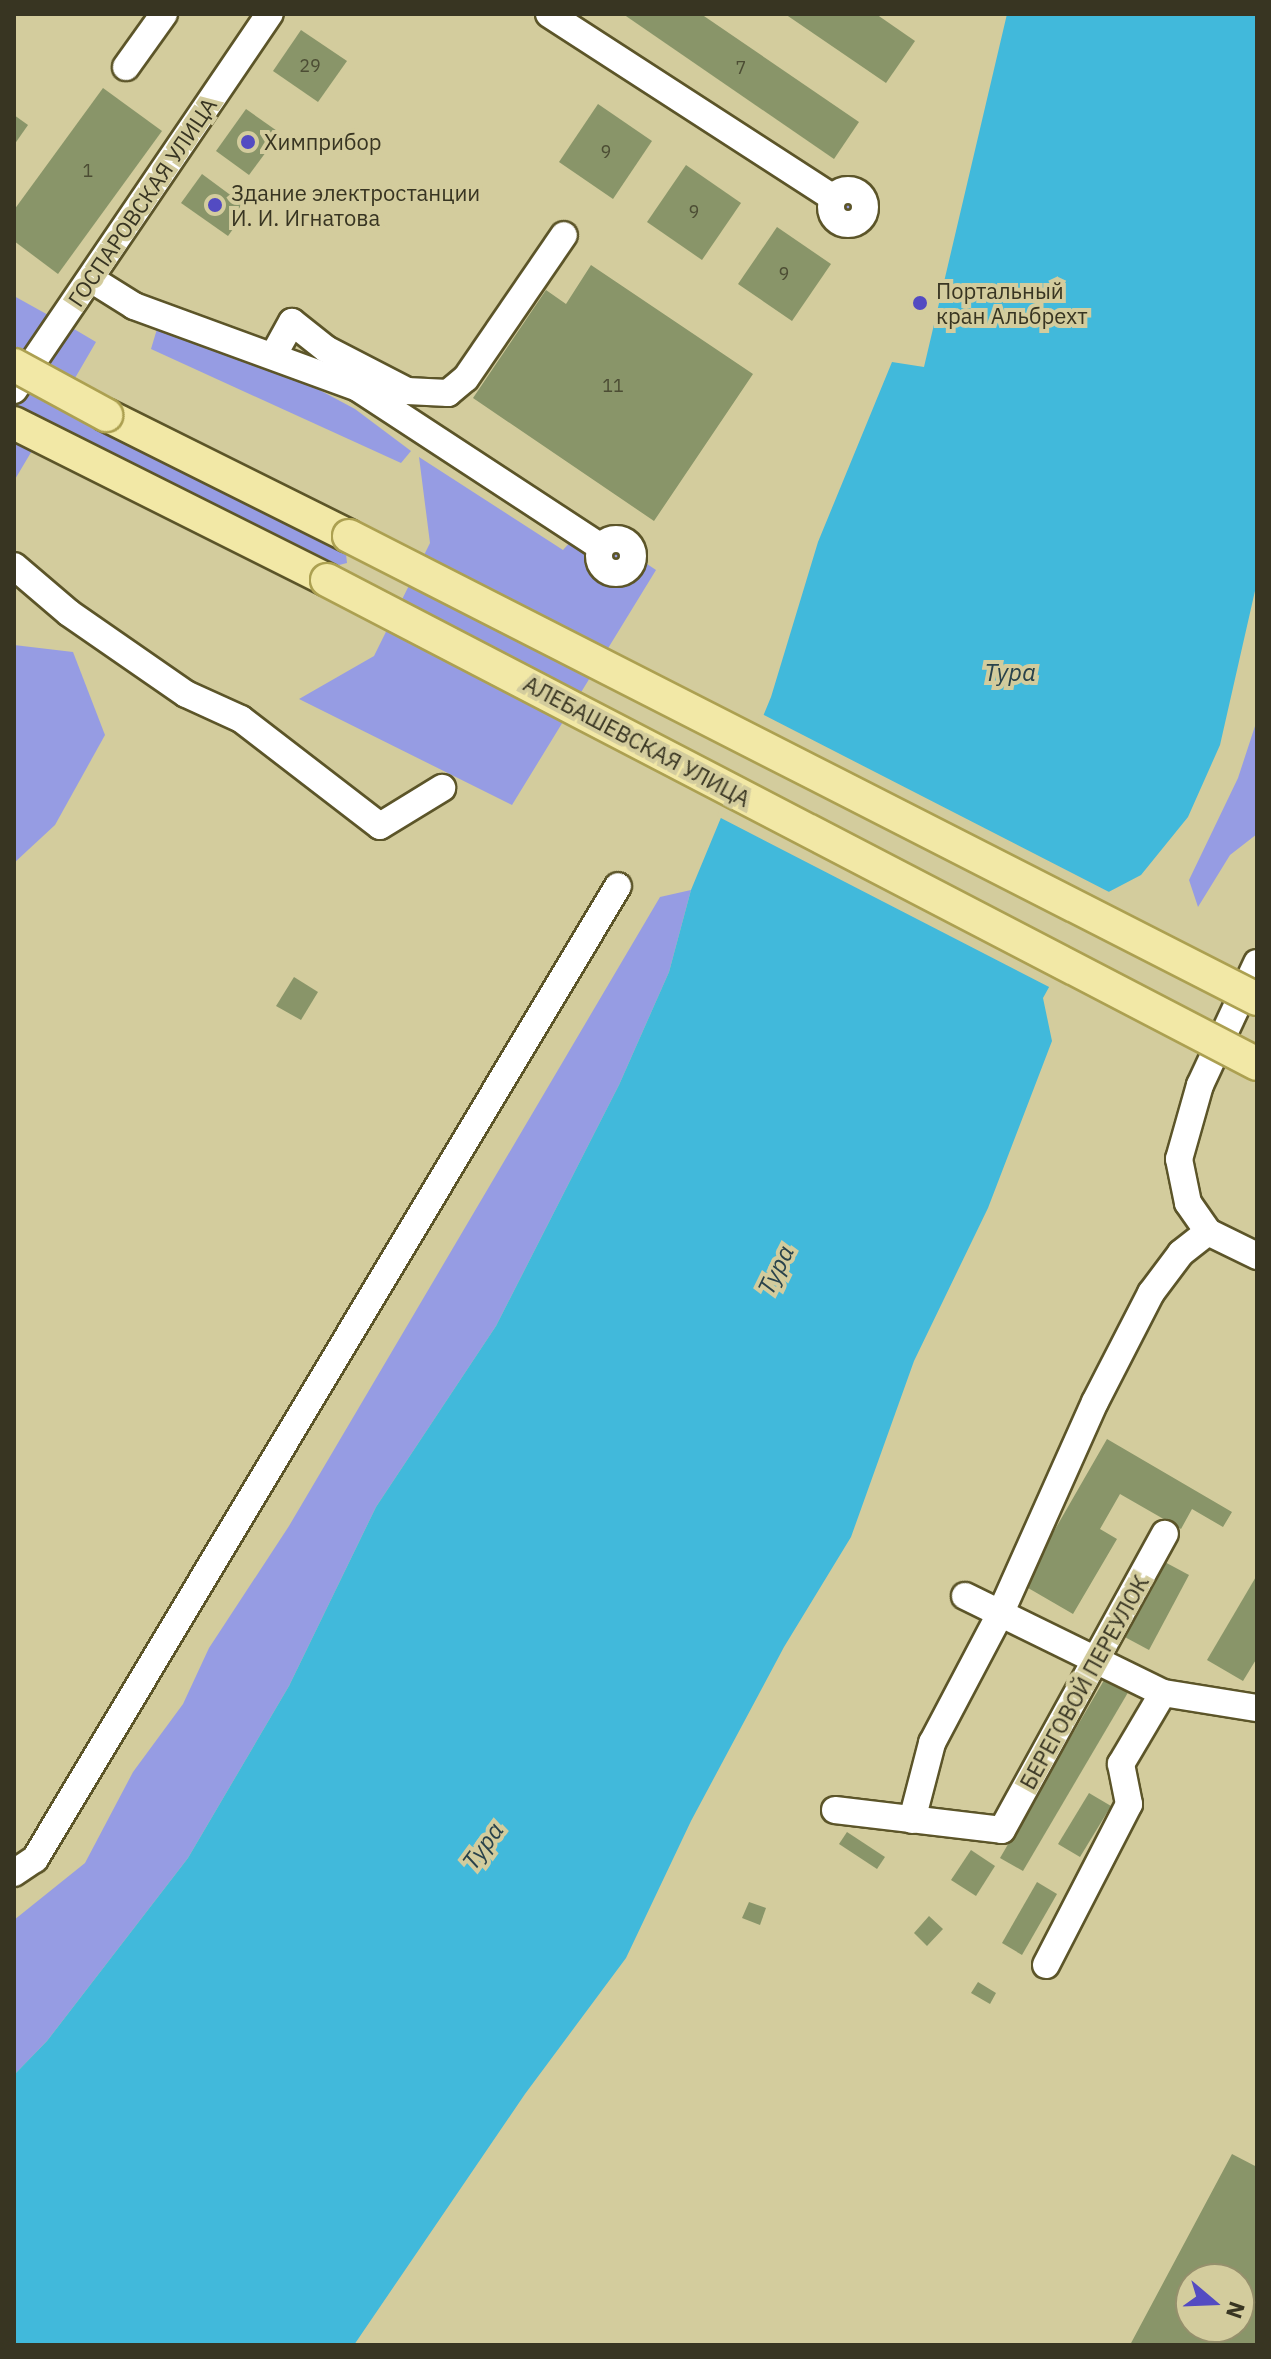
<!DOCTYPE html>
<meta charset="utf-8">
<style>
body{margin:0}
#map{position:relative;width:1271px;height:2359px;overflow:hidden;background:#d3cc9d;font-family:"IBM Plex Sans",sans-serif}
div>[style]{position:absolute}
.green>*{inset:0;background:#969ce3}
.round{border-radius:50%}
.water>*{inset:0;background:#41b9db}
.pier>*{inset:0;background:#d3cc9d}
.building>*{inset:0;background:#899569}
.roads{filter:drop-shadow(2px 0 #5c5529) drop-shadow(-2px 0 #5c5529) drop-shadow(0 2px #5c5529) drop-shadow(0 -2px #5c5529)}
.minor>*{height:26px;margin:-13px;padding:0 13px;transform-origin:13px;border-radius:13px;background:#fff}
.minor>.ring{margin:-13px;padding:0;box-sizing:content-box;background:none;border:26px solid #fff;border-radius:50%}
.major>*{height:32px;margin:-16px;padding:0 16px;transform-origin:16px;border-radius:16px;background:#f2e8a6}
.bridges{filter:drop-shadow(2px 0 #aca051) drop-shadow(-2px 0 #aca051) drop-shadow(0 2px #aca051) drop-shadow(0 -2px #aca051)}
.major-bridge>*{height:32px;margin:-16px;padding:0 16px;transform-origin:16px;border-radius:16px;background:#f2e8a6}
.dots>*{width:22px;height:22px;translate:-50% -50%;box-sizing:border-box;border:4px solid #d3cc9d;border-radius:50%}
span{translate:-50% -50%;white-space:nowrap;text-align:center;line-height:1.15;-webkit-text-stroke:8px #d3cc9d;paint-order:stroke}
.number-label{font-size:18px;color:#4c4d34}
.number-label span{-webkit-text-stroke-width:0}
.poi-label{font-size:22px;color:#383522}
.left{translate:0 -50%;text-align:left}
.street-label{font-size:22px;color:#383522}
.water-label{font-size:24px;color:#29424b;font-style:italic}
.frame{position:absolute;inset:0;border:16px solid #383522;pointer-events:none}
.north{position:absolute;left:1175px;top:2263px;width:80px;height:80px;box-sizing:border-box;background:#d3cc9d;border:2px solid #95906c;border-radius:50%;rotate:109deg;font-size:22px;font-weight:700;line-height:32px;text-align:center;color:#383522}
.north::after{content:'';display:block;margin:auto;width:28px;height:36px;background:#534bc2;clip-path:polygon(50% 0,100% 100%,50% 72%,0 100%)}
</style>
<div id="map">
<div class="green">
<div class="round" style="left:839px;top:198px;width:20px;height:20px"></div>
<div style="clip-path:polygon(14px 296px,50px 316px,14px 371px)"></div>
<div style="clip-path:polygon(74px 329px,96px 342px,57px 409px,346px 554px,347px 563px,339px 565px,49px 422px,14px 481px,14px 386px,27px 392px)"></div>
<div style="clip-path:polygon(157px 329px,312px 386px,355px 409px,411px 451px,401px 463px,151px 349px)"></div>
<div style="clip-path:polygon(419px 457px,563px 550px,572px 540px,590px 552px,599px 573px,616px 584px,634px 577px,644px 562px,656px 570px,512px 805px,299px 699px,374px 656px,430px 543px)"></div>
<div class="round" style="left:606px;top:547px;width:20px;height:20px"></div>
<div style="clip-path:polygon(14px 645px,73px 652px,105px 735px,55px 825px,14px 863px)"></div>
<div style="clip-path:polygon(1257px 720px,1257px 834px,1230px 855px,1198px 907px,1189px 880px,1238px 778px)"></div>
<div style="clip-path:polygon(691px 890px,669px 972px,619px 1085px,496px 1326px,376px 1507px,289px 1686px,188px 1858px,47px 2041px,14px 2075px,14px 1920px,85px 1863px,133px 1772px,183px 1704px,209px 1648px,289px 1526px,660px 897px)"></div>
</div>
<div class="water">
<div style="clip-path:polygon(1007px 14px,1257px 14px,1257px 582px,1220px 745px,1188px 817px,1141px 875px,1099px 897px,1043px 998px,1052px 1041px,988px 1208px,914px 1361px,851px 1537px,784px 1647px,691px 1821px,626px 1958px,525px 2094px,354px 2345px,14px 2345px,14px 2075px,47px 2041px,188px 1858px,289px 1686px,376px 1507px,496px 1326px,619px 1085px,669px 972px,691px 890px,771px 697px,818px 542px,892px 362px,924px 367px)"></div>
</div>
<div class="pier">
<div style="clip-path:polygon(760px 713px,1113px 894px,1102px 900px,1053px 989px,717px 816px)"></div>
</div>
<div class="building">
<div style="clip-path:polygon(623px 14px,701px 14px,859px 122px,834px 159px)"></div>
<div style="clip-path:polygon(785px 14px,876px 14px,915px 41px,886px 83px)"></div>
<div style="clip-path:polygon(301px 30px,347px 61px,318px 102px,273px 71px)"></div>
<div style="clip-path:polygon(103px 88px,162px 131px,58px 274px,14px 241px,14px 210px)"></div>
<div style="clip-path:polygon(598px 104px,652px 141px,613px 199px,559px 162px)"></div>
<div style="clip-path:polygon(246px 109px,280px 133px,249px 175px,216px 151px)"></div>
<div style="clip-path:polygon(14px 115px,28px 125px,14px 145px)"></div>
<div style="clip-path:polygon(686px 165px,741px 203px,702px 260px,647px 222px)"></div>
<div style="clip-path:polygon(202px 174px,248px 208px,228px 236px,181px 203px)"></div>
<div style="clip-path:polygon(777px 227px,831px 264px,792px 321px,738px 284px)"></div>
<div style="clip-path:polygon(591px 265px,753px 374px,654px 521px,473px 398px,546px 290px,566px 304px)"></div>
<div style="clip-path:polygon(294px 977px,318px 992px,301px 1020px,276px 1006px)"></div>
<div style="clip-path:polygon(1107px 1439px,1232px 1512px,1223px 1527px,1192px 1509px,1181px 1529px,1120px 1494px,1100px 1529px,1117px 1539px,1073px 1614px,1023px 1585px)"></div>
<div style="clip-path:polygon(1161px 1560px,1189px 1575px,1149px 1650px,1121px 1635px)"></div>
<div style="clip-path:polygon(1257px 1575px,1257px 1658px,1243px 1681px,1207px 1660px)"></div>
<div style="clip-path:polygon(1110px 1670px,1133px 1684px,1023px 1871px,1000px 1858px)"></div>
<div style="clip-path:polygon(1089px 1793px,1111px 1806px,1080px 1857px,1058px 1844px)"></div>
<div style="clip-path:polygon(847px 1832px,885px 1857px,877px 1869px,839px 1844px)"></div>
<div style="clip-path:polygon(971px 1850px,995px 1866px,976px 1896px,951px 1880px)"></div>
<div style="clip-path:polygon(1037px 1882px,1057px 1894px,1022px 1955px,1002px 1943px)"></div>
<div style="clip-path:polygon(749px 1902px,766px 1908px,760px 1925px,742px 1918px)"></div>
<div style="clip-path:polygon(929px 1916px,943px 1929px,927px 1946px,914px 1933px)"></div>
<div style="clip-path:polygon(978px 1982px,996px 1993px,990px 2004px,971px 1993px)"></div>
<div style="clip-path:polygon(evenodd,1232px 2154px,1257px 2167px,1257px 2345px,1130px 2345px,1232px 2154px,1191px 2279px,1239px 2279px,1239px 2327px,1191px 2327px,1191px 2279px)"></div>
</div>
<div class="roads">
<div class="minor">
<div style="left:549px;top:14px;width:338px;rotate:32.9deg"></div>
<div style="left:126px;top:67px;width:65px;rotate:-54.4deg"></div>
<div class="ring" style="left:831px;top:190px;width:8px;height:8px"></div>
<div style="left:91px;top:279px;width:51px;rotate:32.1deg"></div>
<div style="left:134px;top:306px;width:239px;rotate:20.1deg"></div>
<div style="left:358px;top:388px;width:290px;rotate:33.2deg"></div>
<div style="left:273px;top:356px;width:39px;rotate:-61deg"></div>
<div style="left:292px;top:322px;width:43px;rotate:38.5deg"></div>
<div style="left:326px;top:349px;width:91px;rotate:27.4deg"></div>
<div style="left:407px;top:391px;width:41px;rotate:2.8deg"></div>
<div style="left:448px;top:393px;width:23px;rotate:-40deg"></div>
<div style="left:466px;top:378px;width:173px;rotate:-55.6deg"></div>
<div style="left:14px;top:390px;width:455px;rotate:-55.8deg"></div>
<div class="ring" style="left:599px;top:539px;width:8px;height:8px"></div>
<div style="left:14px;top:566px;width:72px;rotate:40.5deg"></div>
<div style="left:69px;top:613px;width:142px;rotate:34.7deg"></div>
<div style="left:186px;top:694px;width:60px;rotate:24.4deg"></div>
<div style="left:241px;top:719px;width:175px;rotate:37.6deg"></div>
<div style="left:380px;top:826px;width:73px;rotate:-31.5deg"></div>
<div style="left:1257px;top:963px;width:135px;rotate:115deg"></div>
<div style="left:1200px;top:1085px;width:77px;rotate:105.8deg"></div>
<div style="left:1179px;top:1159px;width:45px;rotate:78.4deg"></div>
<div style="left:1188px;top:1203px;width:35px;rotate:55deg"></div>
<div style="left:1208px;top:1232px;width:55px;rotate:26.1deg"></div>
<div style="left:965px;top:1596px;width:220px;rotate:26.1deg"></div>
<div style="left:1163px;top:1693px;width:95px;rotate:9.1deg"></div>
<div style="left:835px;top:1810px;width:168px;rotate:6.8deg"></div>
<div style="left:1002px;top:1830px;width:338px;rotate:-61.2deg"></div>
<div style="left:912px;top:1820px;width:80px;rotate:-75.4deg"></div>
<div style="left:932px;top:1743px;width:148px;rotate:-62.2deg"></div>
<div style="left:1001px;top:1612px;width:230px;rotate:-65.9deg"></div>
<div style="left:1095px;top:1402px;width:123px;rotate:-62.8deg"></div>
<div style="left:1151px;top:1293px;width:50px;rotate:-53.1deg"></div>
<div style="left:1181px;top:1253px;width:34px;rotate:-38deg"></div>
<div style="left:14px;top:1873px;width:25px;rotate:-34deg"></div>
<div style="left:35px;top:1859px;width:1134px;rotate:-59.07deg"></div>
<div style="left:1046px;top:1965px;width:181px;rotate:-62.7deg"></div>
<div style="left:1129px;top:1804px;width:41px;rotate:-101.3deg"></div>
<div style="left:1121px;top:1764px;width:82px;rotate:-59.4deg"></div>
</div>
<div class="major">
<div style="left:106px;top:415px;width:271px;rotate:26.5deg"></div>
<div style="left:14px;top:423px;width:350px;rotate:26.6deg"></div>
</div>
</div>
<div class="bridges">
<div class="major-bridge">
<div style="left:14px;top:365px;width:105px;rotate:28.5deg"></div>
<div style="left:349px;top:536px;width:1019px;rotate:27.02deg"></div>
<div style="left:327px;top:580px;width:1048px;rotate:27.49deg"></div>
</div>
</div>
<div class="dots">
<div style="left:248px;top:142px;background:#534bc2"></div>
<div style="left:215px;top:205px;background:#534bc2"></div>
<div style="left:920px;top:303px;background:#534bc2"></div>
</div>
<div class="number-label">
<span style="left:310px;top:66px">29</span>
<span style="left:741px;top:68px">7</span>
<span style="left:606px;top:152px">9</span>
<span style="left:88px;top:171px">1</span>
<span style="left:694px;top:212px">9</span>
<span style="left:784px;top:274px">9</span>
<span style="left:613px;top:386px">11</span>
</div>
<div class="poi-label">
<span class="left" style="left:264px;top:142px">Химприбор</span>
<span class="left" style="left:231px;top:205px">Здание электростанции<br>И. И. Игнатова</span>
<span class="left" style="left:936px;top:303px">Портальный<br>кран Альбрехт</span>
</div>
<div class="street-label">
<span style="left:142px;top:202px;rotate:-56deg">ГОСПАРОВСКАЯ УЛИЦА</span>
<span style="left:637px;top:741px;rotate:28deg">АЛЕБАШЕВСКАЯ УЛИЦА</span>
<span style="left:1084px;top:1682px;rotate:-61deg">БЕРЕГОВОЙ ПЕРЕУЛОК</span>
</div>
<div class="water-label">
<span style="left:1010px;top:673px">Тура</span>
<span style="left:776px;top:1270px;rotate:-64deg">Тура</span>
<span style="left:483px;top:1846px;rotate:-54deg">Тура</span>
</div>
<div class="frame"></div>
<div class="north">N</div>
</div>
